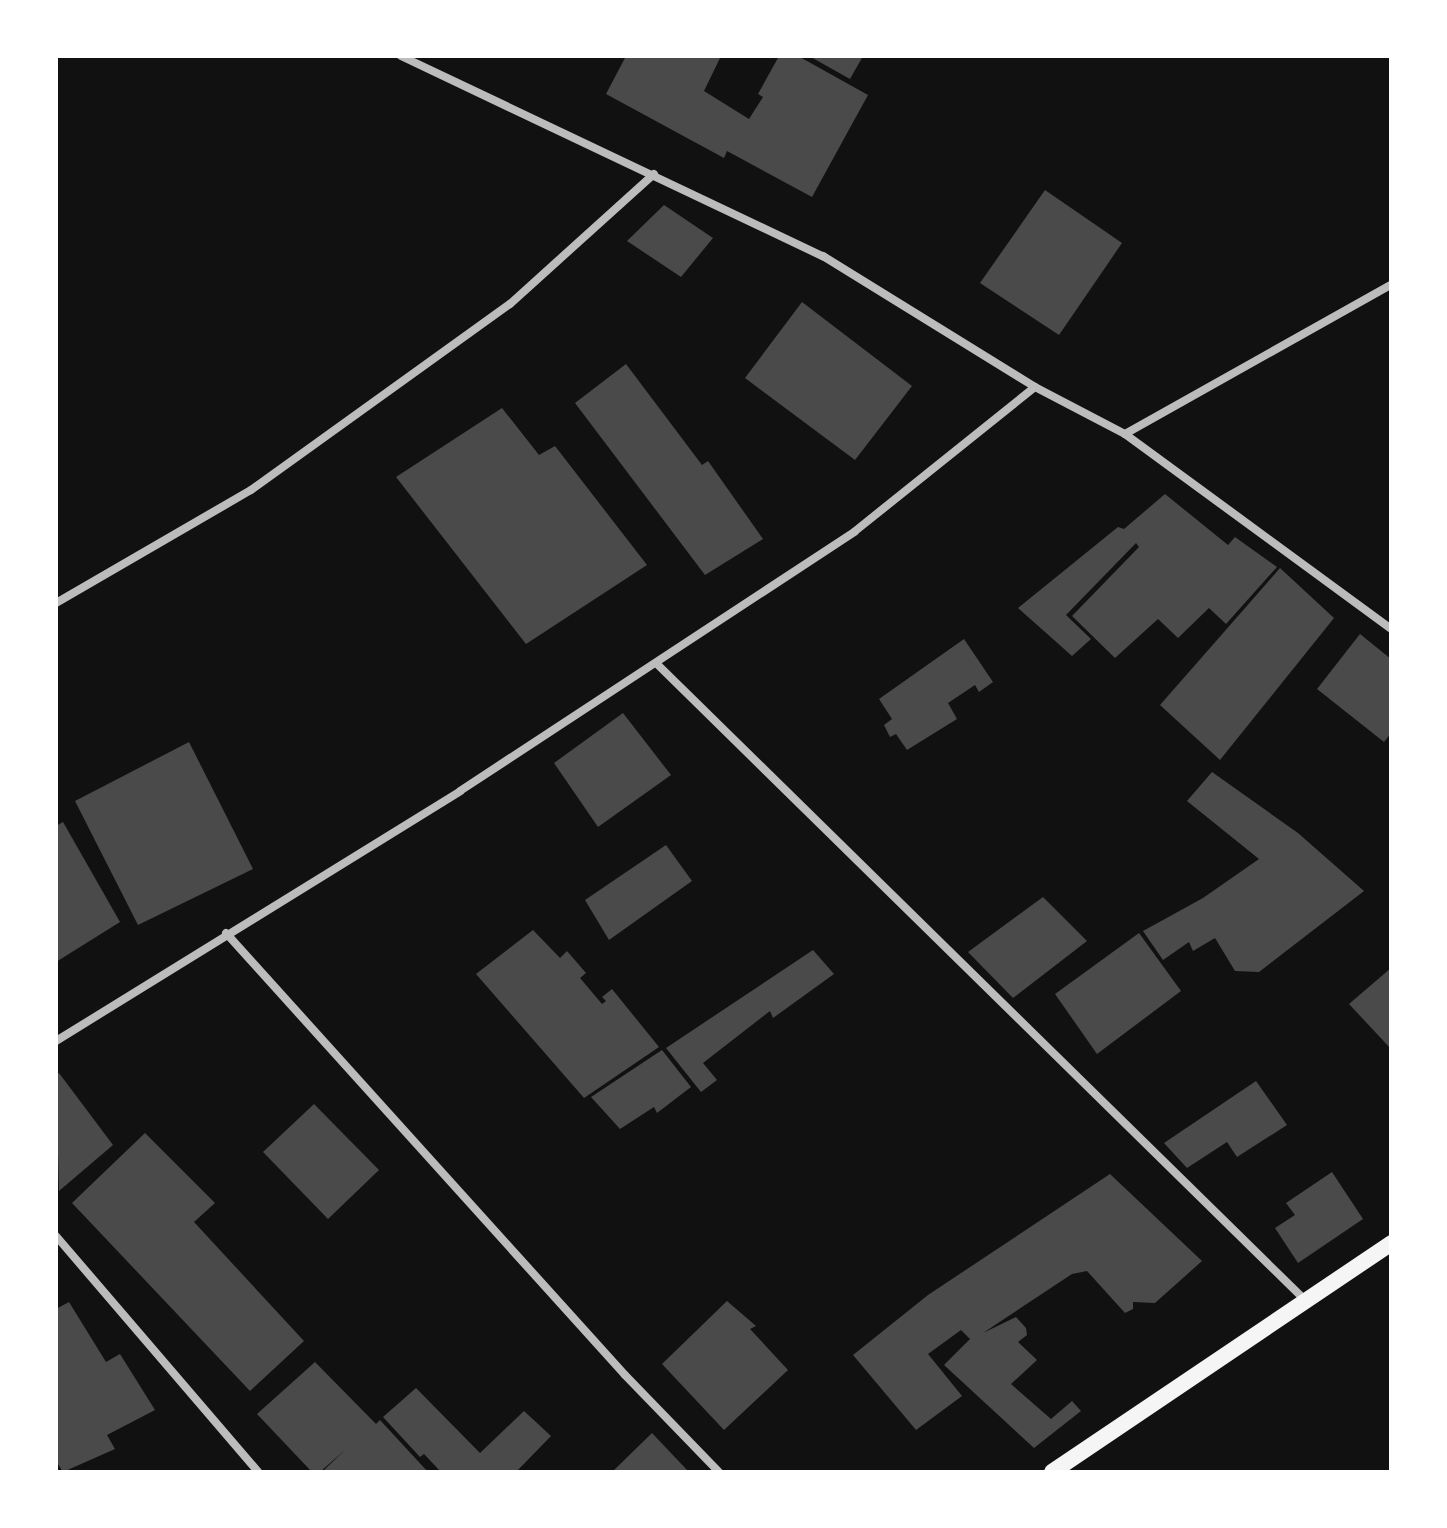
<!DOCTYPE html>
<style>
body{margin:0}
#map{position:relative;width:1447px;height:1528px;overflow:hidden;background:#111;font-family:"Archivo Narrow",sans-serif}
div>[style]{position:absolute}
.building>*{inset:0;background:#4a4a4a}
.minor>*{height:8px;margin:-4px;padding:0 4px;transform-origin:4px;border-radius:4px;background:#bcbcbc}
.secondary>*{height:16px;margin:-8px;padding:0 8px;transform-origin:8px;border-radius:8px;background:#f5f5f5}
span{translate:-50% -50%;white-space:nowrap;text-align:center;line-height:1.15;-webkit-text-stroke:8px #fff;paint-order:stroke}
.frame{position:absolute;inset:0;border:58px solid #fff;pointer-events:none}
</style>
<div id="map">
<div class="building">
<div style="clip-path:polygon(626px 56px,716px 56px,720px 58px,704px 91px,749px 119px,763px 97px,758px 94px,779px 56px,798px 56px,868px 95px,812px 197px,727px 151px,724px 158px,606px 94px)"></div>
<div style="clip-path:polygon(809px 56px,863px 56px,850px 79px)"></div>
<div style="clip-path:polygon(1045px 190px,1122px 243px,1059px 335px,980px 283px)"></div>
<div style="clip-path:polygon(664px 205px,713px 238px,681px 277px,627px 241px)"></div>
<div style="clip-path:polygon(802px 302px,912px 386px,855px 460px,745px 378px)"></div>
<div style="clip-path:polygon(626px 364px,702px 465px,708px 461px,763px 539px,705px 575px,575px 403px)"></div>
<div style="clip-path:polygon(502px 408px,539px 455px,555px 446px,647px 565px,526px 644px,396px 477px)"></div>
<div style="clip-path:polygon(1165px 494px,1228px 545px,1235px 537px,1277px 567px,1226px 624px,1209px 608px,1178px 638px,1158px 619px,1115px 658px,1072px 616px,1139px 547px,1136px 543px,1066px 615px,1091px 639px,1072px 656px,1018px 608px,1118px 527px,1124px 529px)"></div>
<div style="clip-path:polygon(1280px 568px,1334px 618px,1220px 760px,1160px 705px)"></div>
<div style="clip-path:polygon(1360px 634px,1391px 659px,1391px 733px,1384px 742px,1317px 689px)"></div>
<div style="clip-path:polygon(964px 639px,993px 682px,979px 692px,975px 685px,948px 703px,957px 719px,907px 750px,896px 734px,890px 737px,884px 725px,892px 719px,879px 699px)"></div>
<div style="clip-path:polygon(623px 713px,671px 775px,598px 827px,554px 763px)"></div>
<div style="clip-path:polygon(189px 742px,253px 869px,138px 925px,75px 801px)"></div>
<div style="clip-path:polygon(1212px 772px,1298px 833px,1364px 891px,1259px 972px,1235px 971px,1215px 938px,1193px 951px,1189px 942px,1163px 960px,1143px 931px,1203px 898px,1259px 859px,1187px 801px)"></div>
<div style="clip-path:polygon(63px 822px,120px 922px,56px 962px,56px 826px)"></div>
<div style="clip-path:polygon(666px 845px,692px 881px,609px 940px,585px 900px)"></div>
<div style="clip-path:polygon(1043px 897px,1087px 941px,1013px 998px,968px 952px)"></div>
<div style="clip-path:polygon(533px 930px,560px 958px,567px 951px,586px 973px,580px 978px,602px 1004px,606px 1001px,602px 997px,612px 989px,659px 1047px,584px 1098px,476px 974px)"></div>
<div style="clip-path:polygon(1139px 933px,1181px 991px,1097px 1054px,1055px 994px)"></div>
<div style="clip-path:polygon(813px 950px,834px 974px,773px 1018px,770px 1011px,703px 1063px,717px 1080px,701px 1092px,666px 1048px)"></div>
<div style="clip-path:polygon(1391px 968px,1391px 1049px,1349px 1004px)"></div>
<div style="clip-path:polygon(662px 1050px,691px 1087px,657px 1113px,654px 1107px,620px 1129px,591px 1097px)"></div>
<div style="clip-path:polygon(59px 1073px,113px 1145px,59px 1191px,56px 1076px)"></div>
<div style="clip-path:polygon(1256px 1081px,1287px 1125px,1237px 1157px,1227px 1142px,1187px 1168px,1164px 1143px)"></div>
<div style="clip-path:polygon(314px 1104px,379px 1170px,328px 1219px,263px 1152px)"></div>
<div style="clip-path:polygon(145px 1133px,215px 1203px,194px 1222px,304px 1341px,250px 1391px,72px 1203px)"></div>
<div style="clip-path:polygon(1332px 1172px,1363px 1219px,1298px 1263px,1275px 1228px,1295px 1215px,1286px 1203px)"></div>
<div style="clip-path:polygon(1110px 1174px,1202px 1261px,1155px 1303px,1133px 1302px,1133px 1309px,1125px 1313px,1087px 1271px,1072px 1274px,983px 1333px,1016px 1317px,1026px 1328px,1027px 1335px,1018px 1342px,1037px 1360px,1011px 1384px,1051px 1419px,1072px 1401px,1081px 1411px,1034px 1448px,944px 1365px,970px 1339px,961px 1330px,928px 1354px,962px 1396px,916px 1430px,853px 1355px,928px 1295px)"></div>
<div style="clip-path:polygon(727px 1301px,756px 1326px,750px 1329px,788px 1370px,724px 1430px,662px 1364px)"></div>
<div style="clip-path:polygon(69px 1302px,106px 1362px,120px 1354px,155px 1410px,107px 1435px,115px 1449px,63px 1472px,56px 1461px,56px 1309px)"></div>
<div style="clip-path:polygon(315px 1362px,376px 1424px,380px 1420px,428px 1472px,322px 1472px,346px 1449px,320px 1472px,312px 1472px,257px 1414px)"></div>
<div style="clip-path:polygon(416px 1388px,480px 1453px,524px 1411px,551px 1436px,516px 1472px,441px 1472px,424px 1454px,420px 1457px,383px 1417px)"></div>
<div style="clip-path:polygon(652px 1433px,689px 1472px,612px 1472px)"></div>
</div>
<div class="minor">
<div style="left:401px;top:56px;width:467px;rotate:25.4deg"></div>
<div style="left:823px;top:256px;width:249px;rotate:31.7deg"></div>
<div style="left:1035px;top:387px;width:102px;rotate:27.6deg"></div>
<div style="left:1125px;top:434px;width:330px;rotate:36.2deg"></div>
<div style="left:1125px;top:434px;width:305px;rotate:-29.3deg"></div>
<div style="left:56px;top:603px;width:225px;rotate:-30.1deg"></div>
<div style="left:251px;top:490px;width:319px;rotate:-35.7deg"></div>
<div style="left:510px;top:304px;width:194px;rotate:-42.1deg"></div>
<div style="left:656px;top:663px;width:911px;rotate:44.47deg"></div>
<div style="left:226px;top:933px;width:595px;rotate:47.93deg"></div>
<div style="left:625px;top:1375px;width:135px;rotate:45.9deg"></div>
<div style="left:56px;top:1041px;width:475px;rotate:-31.7deg"></div>
<div style="left:460px;top:791px;width:472px;rotate:-33.3deg"></div>
<div style="left:854px;top:532px;width:232px;rotate:-38.7deg"></div>
<div style="left:56px;top:1236px;width:311px;rotate:49.4deg"></div>
</div>
<div class="secondary">
<div style="left:1052px;top:1472px;width:409px;rotate:-34deg"></div>
</div>
<div class="frame"></div>
</div>
